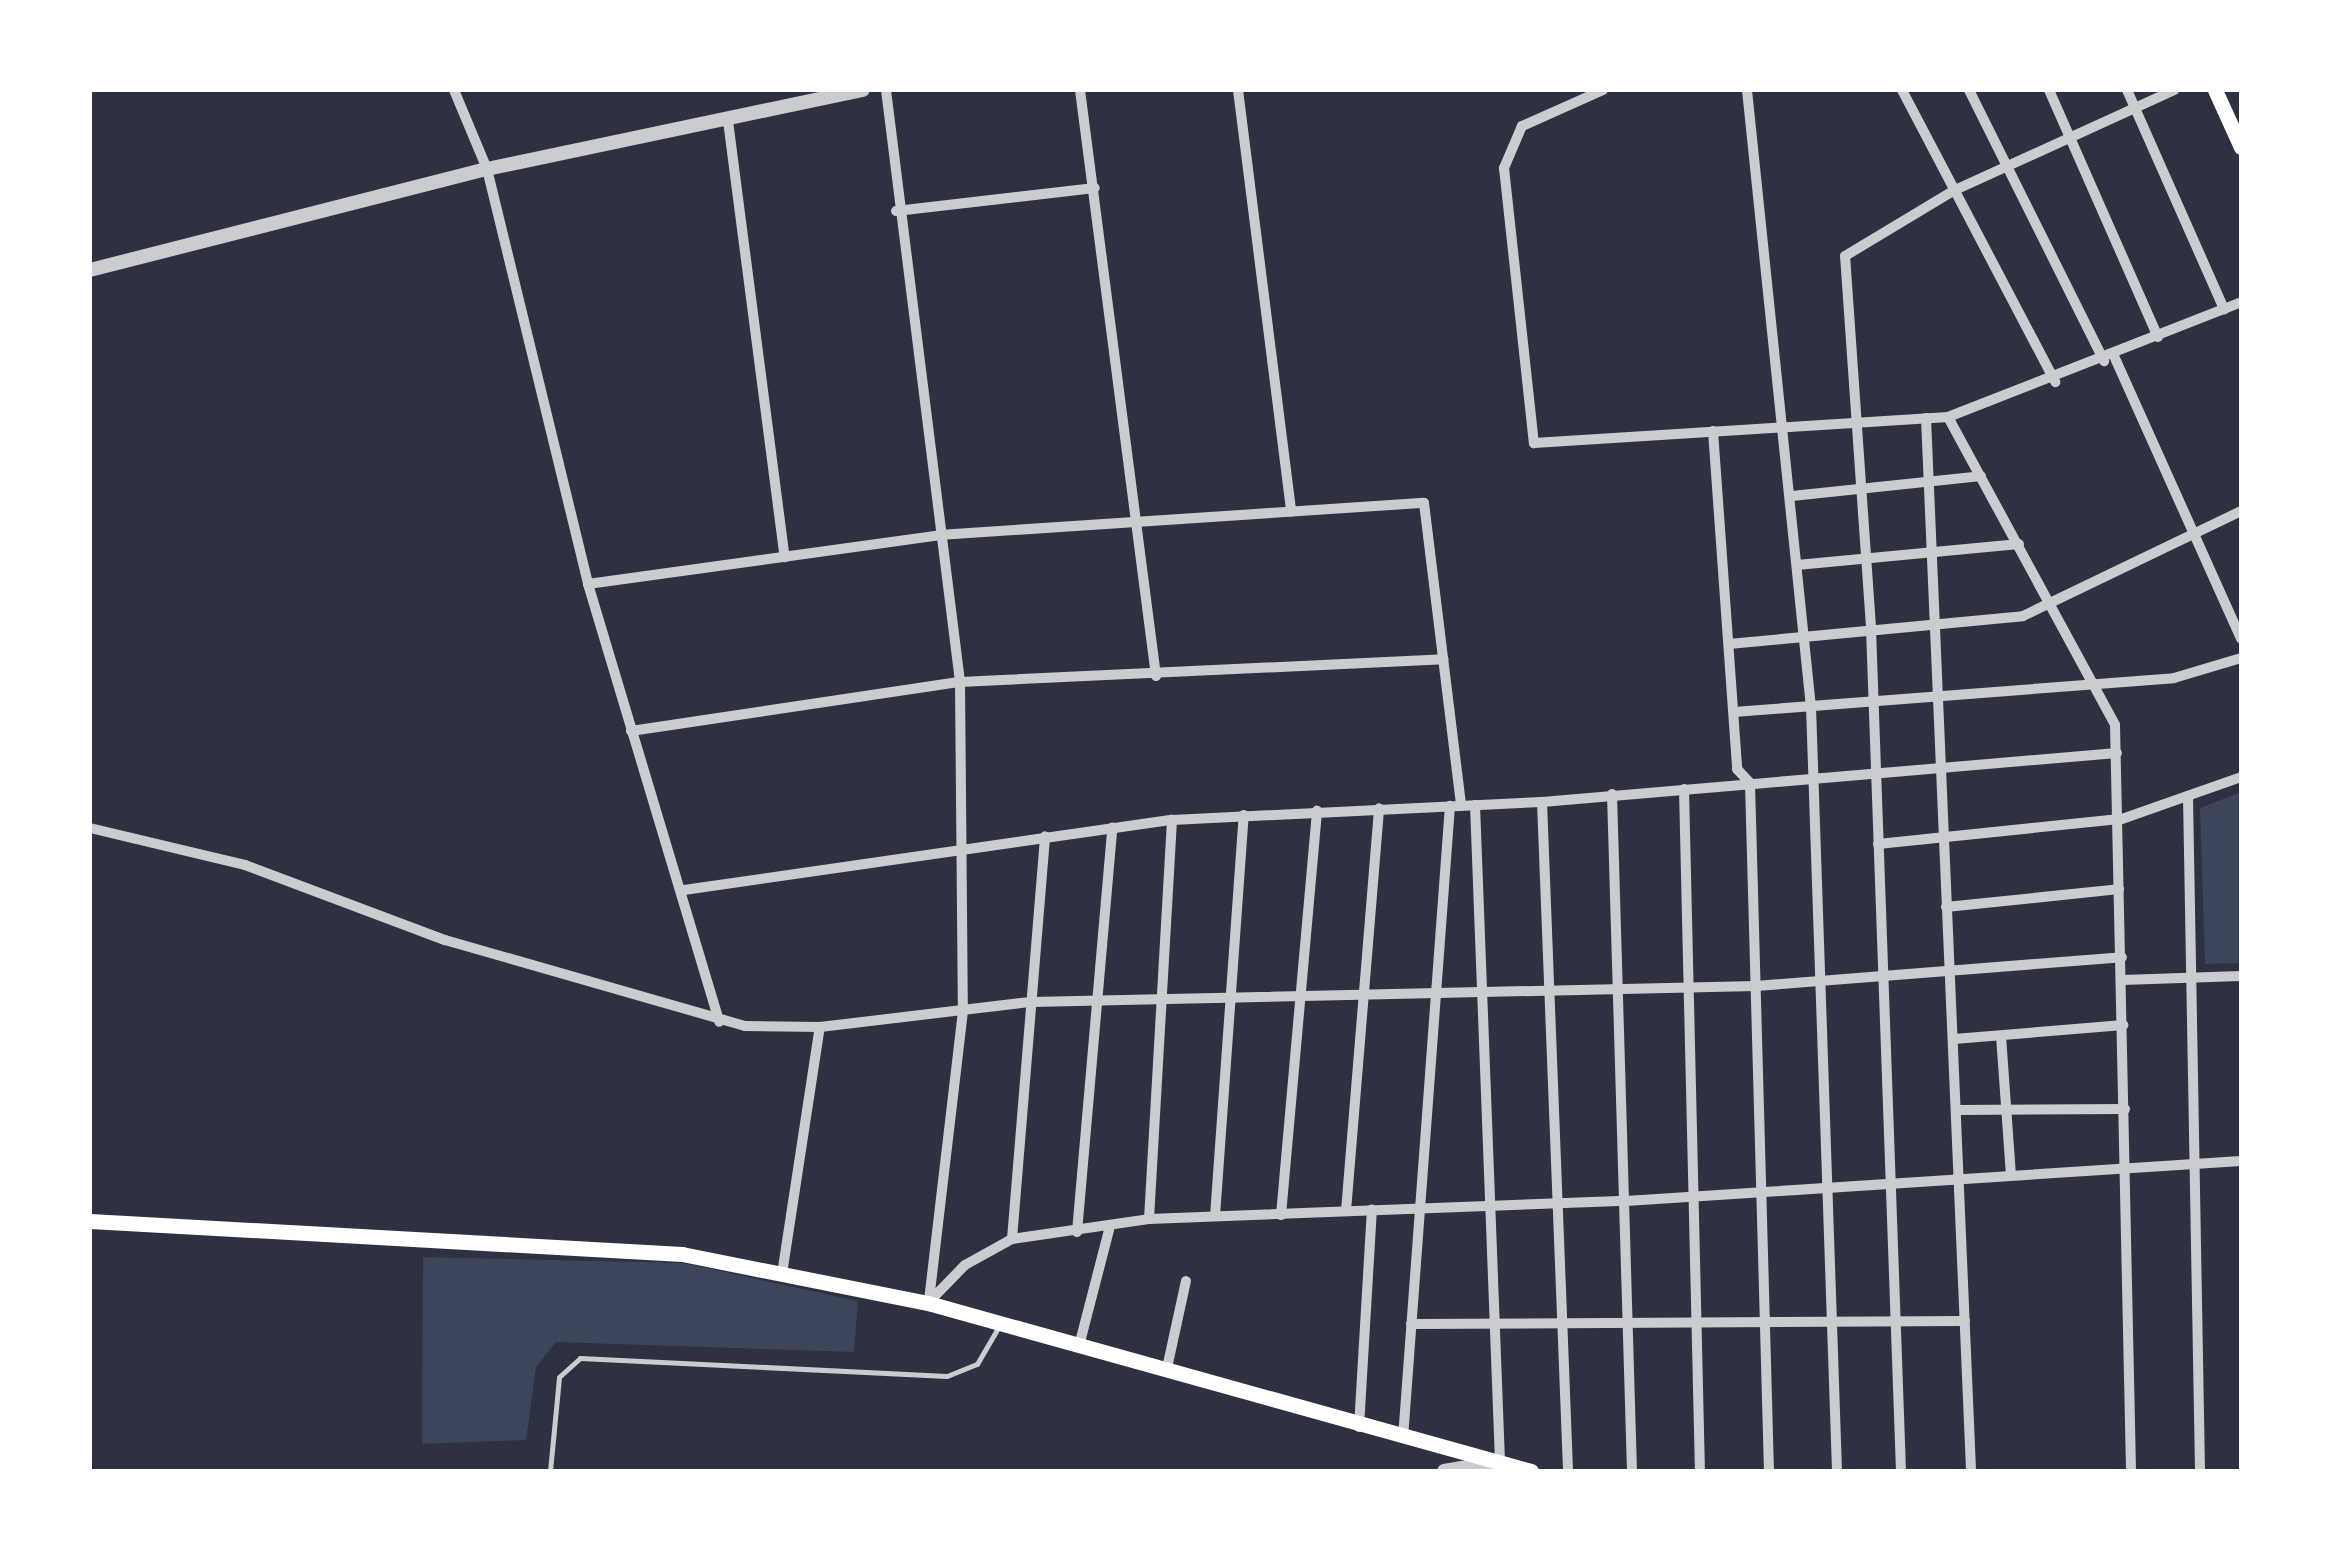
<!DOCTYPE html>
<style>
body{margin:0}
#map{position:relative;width:2331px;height:1561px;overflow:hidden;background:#2d3142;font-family:"DM Sans",sans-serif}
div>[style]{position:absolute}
.green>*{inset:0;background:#3c4559}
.service>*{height:5px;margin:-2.5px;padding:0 2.5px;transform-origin:2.5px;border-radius:2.5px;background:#caccd0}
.minor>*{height:10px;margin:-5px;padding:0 5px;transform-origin:5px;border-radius:5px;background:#caccd0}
.tertiary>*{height:14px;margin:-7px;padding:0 7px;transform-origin:7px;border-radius:7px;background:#caccd0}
.secondary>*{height:15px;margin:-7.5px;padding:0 7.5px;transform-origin:7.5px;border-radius:7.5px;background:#fff}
span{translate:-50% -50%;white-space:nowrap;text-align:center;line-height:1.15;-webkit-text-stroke:8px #fff;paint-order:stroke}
.frame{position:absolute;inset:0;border:92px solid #fff;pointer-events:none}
</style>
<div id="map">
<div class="green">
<div style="clip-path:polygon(2241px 792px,2241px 963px,2205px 964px,2200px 808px)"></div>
<div style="clip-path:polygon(423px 1257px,683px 1263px,858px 1301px,854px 1352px,556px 1342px,536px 1367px,526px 1440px,422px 1444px)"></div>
</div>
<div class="service">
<div style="left:550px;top:1471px;width:94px;rotate:-84.5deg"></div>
<div style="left:559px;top:1377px;width:28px;rotate:-42deg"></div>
<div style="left:580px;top:1358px;width:367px;rotate:2.8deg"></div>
<div style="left:947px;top:1376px;width:32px;rotate:-22deg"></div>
<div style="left:977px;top:1364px;width:44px;rotate:-59.9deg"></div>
</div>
<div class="minor">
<div style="left:454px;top:90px;width:86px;rotate:67.3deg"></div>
<div style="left:487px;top:169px;width:427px;rotate:76.3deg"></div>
<div style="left:588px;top:584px;width:457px;rotate:73.3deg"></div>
<div style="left:886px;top:90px;width:597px;rotate:82.87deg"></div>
<div style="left:960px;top:682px;width:329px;rotate:89.5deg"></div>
<div style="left:963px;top:1011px;width:293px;rotate:96.7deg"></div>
<div style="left:1080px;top:90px;width:591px;rotate:82.61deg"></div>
<div style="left:1238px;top:90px;width:425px;rotate:82.8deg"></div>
<div style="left:1603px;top:90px;width:89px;rotate:156deg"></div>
<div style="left:1522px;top:126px;width:46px;rotate:113.2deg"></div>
<div style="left:1504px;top:168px;width:277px;rotate:83.8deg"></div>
<div style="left:1534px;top:443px;width:415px;rotate:-3.6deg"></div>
<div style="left:1948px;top:417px;width:315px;rotate:-21.4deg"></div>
<div style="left:1747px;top:90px;width:620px;rotate:84.08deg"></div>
<div style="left:1811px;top:707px;width:764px;rotate:88.05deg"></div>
<div style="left:1902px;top:90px;width:330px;rotate:62.3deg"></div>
<div style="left:1969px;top:90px;width:303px;rotate:63.5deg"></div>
<div style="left:2049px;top:90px;width:270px;rotate:66.2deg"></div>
<div style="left:2127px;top:90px;width:240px;rotate:66.1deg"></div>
<div style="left:728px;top:121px;width:440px;rotate:82.6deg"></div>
<div style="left:896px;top:211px;width:200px;rotate:-6.6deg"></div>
<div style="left:2114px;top:356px;width:310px;rotate:65.8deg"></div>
<div style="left:1948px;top:417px;width:350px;rotate:61.5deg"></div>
<div style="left:2115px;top:725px;width:746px;rotate:88.77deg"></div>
<div style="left:1926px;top:418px;width:1054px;rotate:87.55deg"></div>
<div style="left:1713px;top:431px;width:339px;rotate:85.9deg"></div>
<div style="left:1737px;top:769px;width:19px;rotate:47deg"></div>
<div style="left:1750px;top:783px;width:688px;rotate:88.42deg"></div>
<div style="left:1792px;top:496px;width:190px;rotate:-6deg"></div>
<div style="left:1797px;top:565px;width:223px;rotate:-5.4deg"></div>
<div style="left:588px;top:584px;width:354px;rotate:-7.9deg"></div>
<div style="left:939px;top:535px;width:486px;rotate:-3.8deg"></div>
<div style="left:1424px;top:503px;width:305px;rotate:83deg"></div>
<div style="left:1729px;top:644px;width:295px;rotate:-5.4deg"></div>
<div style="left:2023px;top:616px;width:242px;rotate:-25.7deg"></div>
<div style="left:1734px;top:712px;width:441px;rotate:-4.4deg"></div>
<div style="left:2174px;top:678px;width:70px;rotate:-16.6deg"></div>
<div style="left:631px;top:731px;width:333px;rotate:-8.5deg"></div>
<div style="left:960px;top:682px;width:484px;rotate:-2.7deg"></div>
<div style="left:1684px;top:789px;width:682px;rotate:88.66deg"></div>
<div style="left:1612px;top:794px;width:677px;rotate:88.31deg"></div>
<div style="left:2188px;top:796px;width:675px;rotate:88.98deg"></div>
<div style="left:1542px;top:802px;width:670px;rotate:87.77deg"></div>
<div style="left:1475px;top:805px;width:657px;rotate:87.82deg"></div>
<div style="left:90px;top:828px;width:159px;rotate:13.4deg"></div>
<div style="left:245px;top:865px;width:214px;rotate:20.6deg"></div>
<div style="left:445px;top:940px;width:312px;rotate:16deg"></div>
<div style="left:745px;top:1026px;width:75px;rotate:0.8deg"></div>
<div style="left:820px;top:1027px;width:212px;rotate:-6.8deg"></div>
<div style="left:1031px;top:1002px;width:725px;rotate:-1.26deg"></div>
<div style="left:1756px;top:986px;width:367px;rotate:-4.5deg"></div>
<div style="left:1878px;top:844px;width:245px;rotate:-5.9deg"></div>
<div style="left:2122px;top:819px;width:126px;rotate:-19.4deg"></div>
<div style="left:684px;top:890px;width:493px;rotate:-8.2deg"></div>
<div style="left:1172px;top:820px;width:370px;rotate:-2.8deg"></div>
<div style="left:1542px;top:802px;width:577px;rotate:-4.87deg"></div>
<div style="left:1946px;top:907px;width:174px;rotate:-5.9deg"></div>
<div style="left:2122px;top:980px;width:119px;rotate:-1.9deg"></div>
<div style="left:2001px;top:1036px;width:140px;rotate:85.9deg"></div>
<div style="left:1954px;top:1039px;width:170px;rotate:-4.7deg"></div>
<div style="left:1957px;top:1110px;width:168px;rotate:-0.3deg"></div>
<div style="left:1346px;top:1211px;width:404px;rotate:-85.3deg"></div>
<div style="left:1281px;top:1215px;width:406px;rotate:-84.9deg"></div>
<div style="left:1215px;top:1216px;width:402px;rotate:-85.9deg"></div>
<div style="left:1149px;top:1219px;width:400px;rotate:-86.7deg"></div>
<div style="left:1077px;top:1232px;width:406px;rotate:-85deg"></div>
<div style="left:1012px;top:1239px;width:404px;rotate:-85.3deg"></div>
<div style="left:782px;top:1274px;width:250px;rotate:-81.3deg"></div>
<div style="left:928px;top:1303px;width:53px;rotate:-45.8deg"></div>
<div style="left:965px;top:1265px;width:54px;rotate:-29deg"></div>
<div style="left:1012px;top:1239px;width:138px;rotate:-8.3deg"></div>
<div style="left:1149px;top:1219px;width:477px;rotate:-2.2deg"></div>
<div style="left:1626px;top:1201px;width:616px;rotate:-3.72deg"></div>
<div style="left:1411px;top:1324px;width:554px;rotate:-0.31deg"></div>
<div style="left:1079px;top:1346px;width:124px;rotate:-75.5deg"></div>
<div style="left:1167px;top:1368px;width:89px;rotate:-77.7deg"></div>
<div style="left:1359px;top:1427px;width:218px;rotate:-86.6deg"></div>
<div style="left:1403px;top:1438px;width:634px;rotate:-85.75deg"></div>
<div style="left:1901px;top:1471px;width:845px;rotate:-92.04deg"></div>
<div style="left:1871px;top:627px;width:372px;rotate:-94deg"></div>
<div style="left:1845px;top:256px;width:128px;rotate:-31deg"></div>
<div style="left:1955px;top:190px;width:241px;rotate:-24.5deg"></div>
</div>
<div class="tertiary">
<div style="left:90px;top:270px;width:410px;rotate:-14.3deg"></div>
<div style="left:487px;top:169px;width:384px;rotate:-11.9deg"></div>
<div style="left:1444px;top:1471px;width:54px;rotate:-9.6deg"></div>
</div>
<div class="secondary">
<div style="left:2215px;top:90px;width:63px;rotate:65.5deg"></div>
<div style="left:90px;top:1221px;width:593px;rotate:3.19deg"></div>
<div style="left:682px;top:1254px;width:251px;rotate:11.3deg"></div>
<div style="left:928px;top:1303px;width:626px;rotate:15.57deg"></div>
</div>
<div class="frame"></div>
</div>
